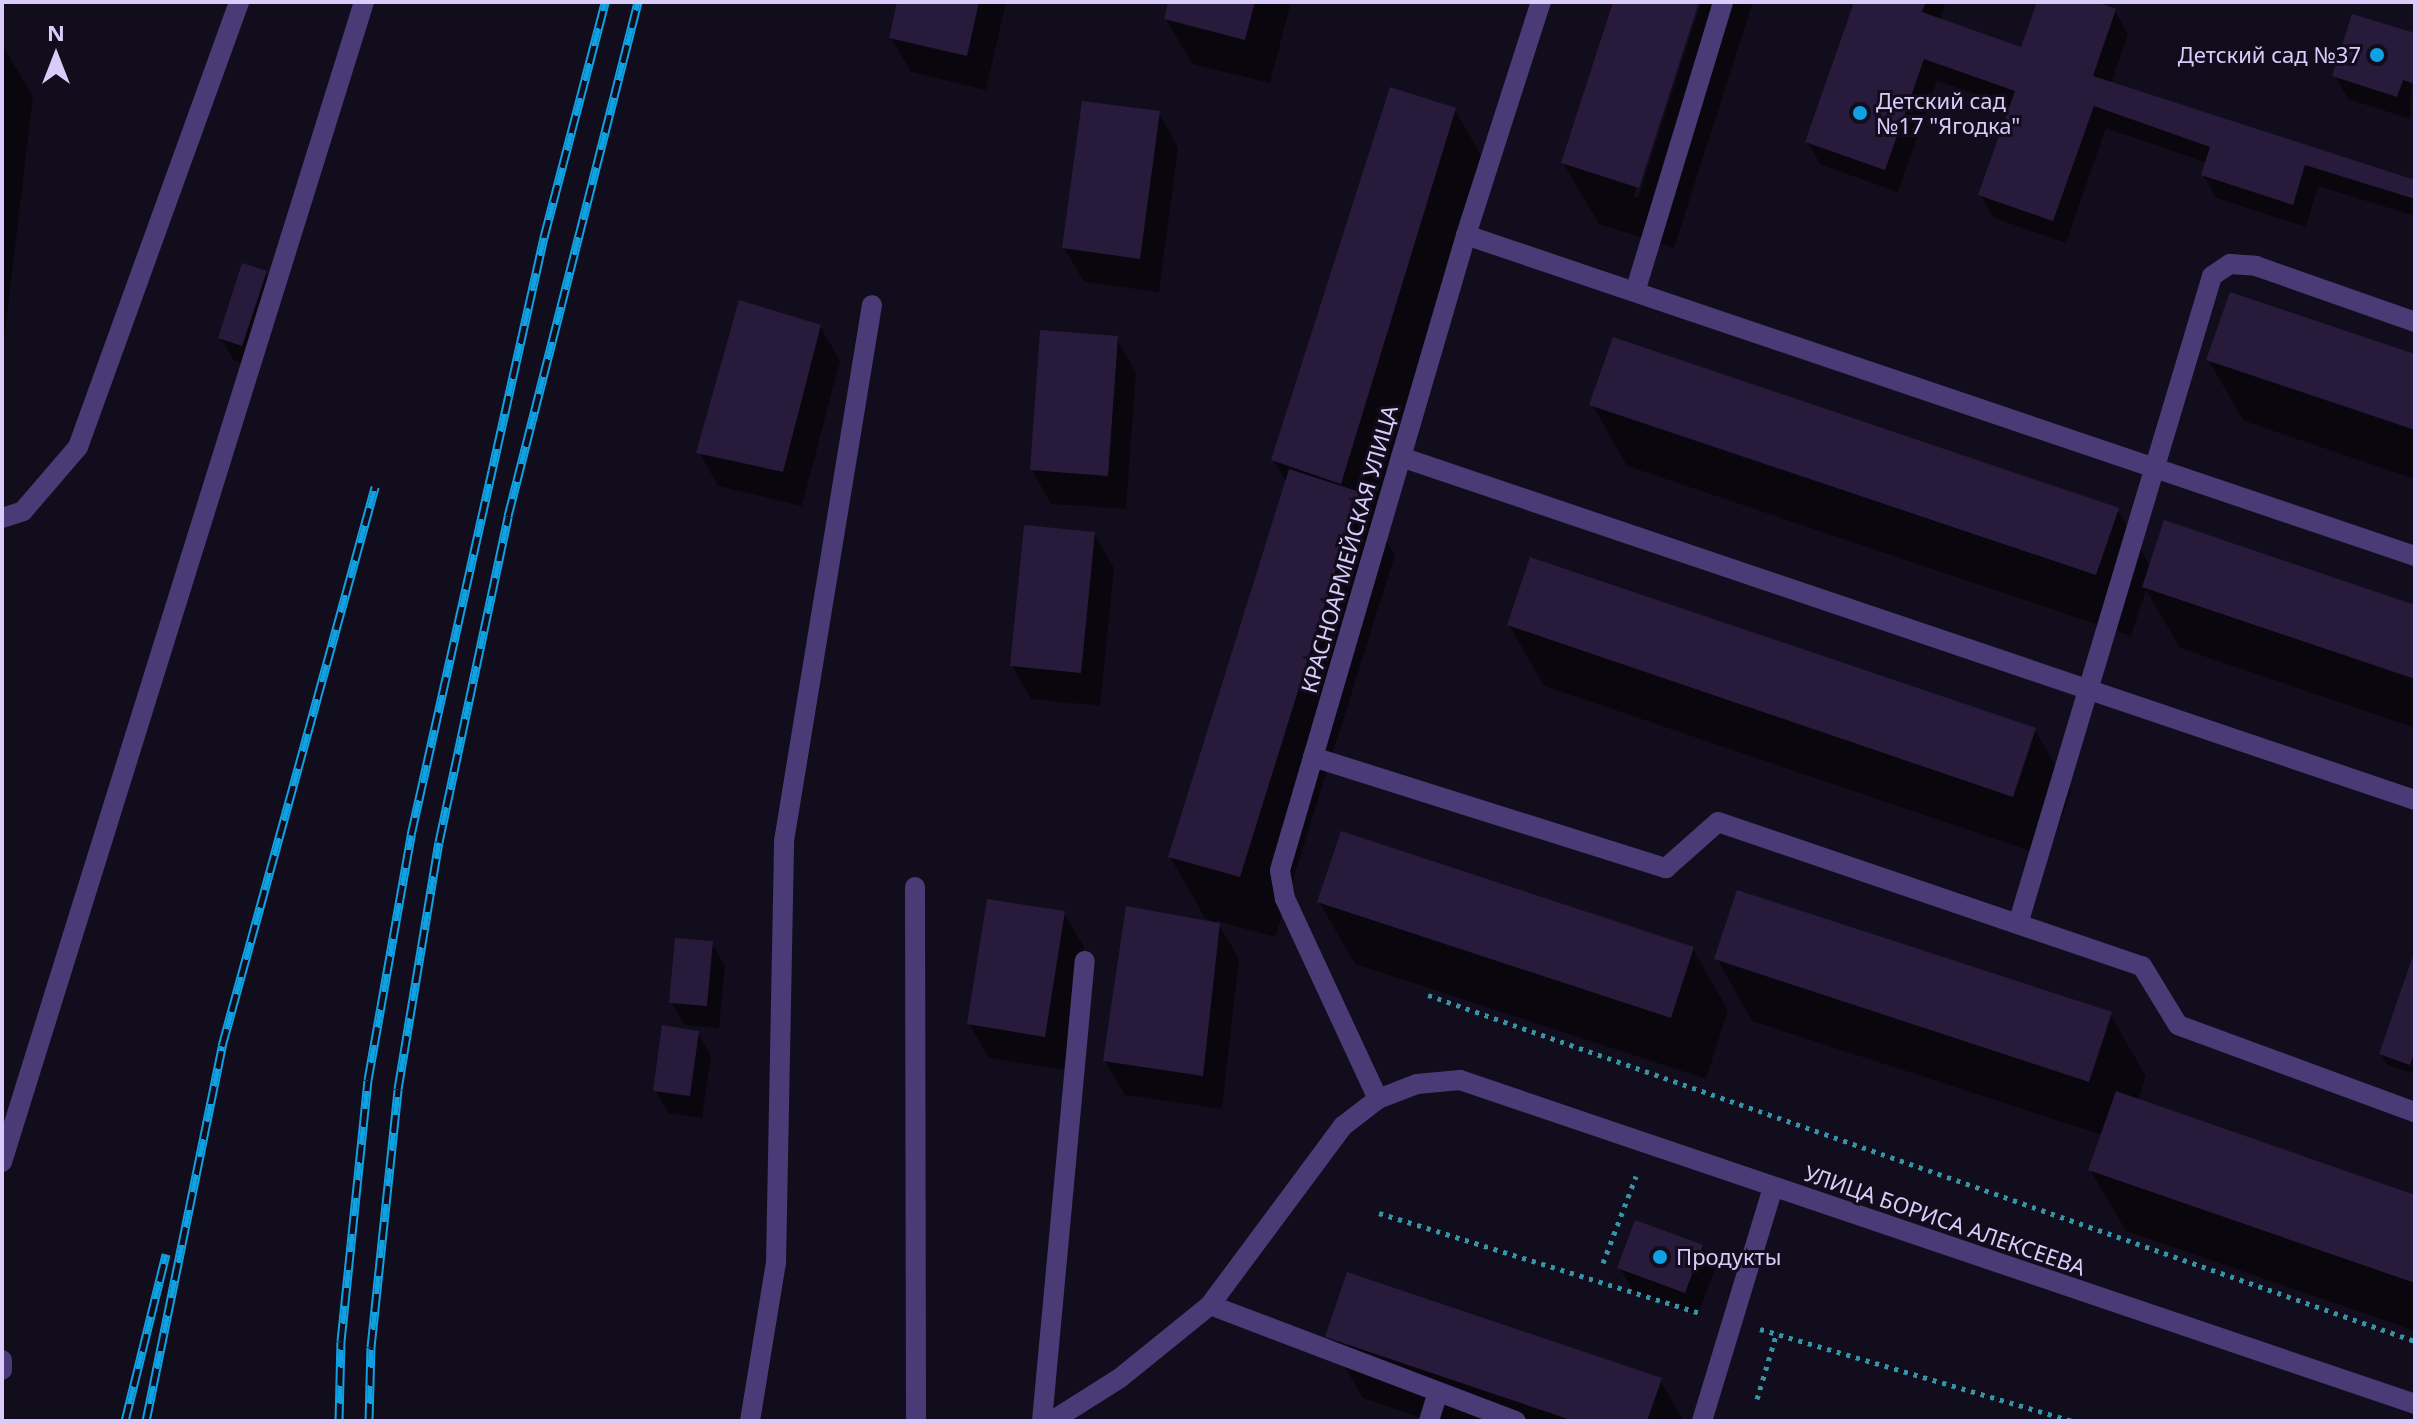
<!DOCTYPE html>
<meta charset="utf-8">
<style>
body{margin:0}
#map{position:relative;width:2417px;height:1423px;overflow:hidden;background:#120d1c;font-family:"Noto Sans",sans-serif}
div>[style]{position:absolute}
.shadow>*{inset:0;background:#0007}
.building>*{inset:0;background:#281a3b}
.path>*{height:5px;margin-top:-2.5px;transform-origin:0;background:repeating-linear-gradient(90deg,#3594a5 0 4px,transparent 0 10px)}
.minor>*{height:20px;margin:-10px;padding:0 10px;transform-origin:10px;border-radius:10px;background:#4a3b77}
.rail>*{height:9px;margin-top:-4.5px;transform-origin:0;background:repeating-linear-gradient(90deg,#120d1c 0 18px,#10a1e2 0 36px);box-sizing:border-box;border-block:2px solid #10a1e2}
.dots>*{width:22px;height:22px;translate:-50% -50%;box-sizing:border-box;border:4px solid #120d1c;border-radius:50%}
span{translate:-50% -50%;white-space:nowrap;text-align:center;line-height:1.15;-webkit-text-stroke:6px #120d1c;paint-order:stroke}
.poi-label{font-size:22px;color:#dbcbfb}
.right{translate:-100% -50%;text-align:right}
.left{translate:0 -50%;text-align:left}
.street-label{font-size:22px;color:#dbcbfb}
.frame{position:absolute;inset:0;border:4px solid #dbcbfb;pointer-events:none}
.north{position:absolute;left:16px;top:16px;width:80px;height:80px;-webkit-text-stroke:6px #120d1c;paint-order:stroke;rotate:0deg;font-size:22px;font-weight:700;line-height:32px;text-align:center;color:#dbcbfb}
.north::after{content:'';display:block;margin:auto;width:28px;height:36px;background:#dbcbfb;clip-path:polygon(50% 0,100% 100%,50% 72%,0 100%)}
</style>
<div id="map">
<div class="shadow">
<div style="clip-path:polygon(899px 2px,1006px 2px,986px 90px,911px 72px,891px 38px)"></div>
<div style="clip-path:polygon(1170px 2px,1291px 2px,1270px 83px,1192px 64px,1166px 19px)"></div>
<div style="clip-path:polygon(1615px 2px,1696px 2px,1634px 196px,1638px 198px,1701px 2px,1753px 2px,1674px 248px,1599px 224px,1563px 163px)"></div>
<div style="clip-path:polygon(1856px 2px,1946px 2px,1940px 20px,2023px 49px,2039px 2px,2090px 2px,2115px 11px,2128px 34px,2111px 83px,2415px 182px,2415px 216px,2318px 186px,2306px 227px,2216px 198px,2203px 175px,2207px 163px,2106px 128px,2066px 243px,1994px 218px,1981px 195px,2012px 107px,1937px 81px,1898px 192px,1821px 165px,1807px 142px)"></div>
<div style="clip-path:polygon(2415px 35px,2410px 119px,2348px 99px,2335px 76px)"></div>
<div style="clip-path:polygon(2px 44px,33px 97px,2px 357px)"></div>
<div style="clip-path:polygon(1455px 110px,1490px 171px,1380px 530px,1395px 555px,1275px 937px,1217px 921px,1239px 959px,1222px 1109px,1125px 1095px,1105px 1061px,1215px 924px,1205px 918px,1170px 857px,1287px 483px,1273px 460px)"></div>
<div style="clip-path:polygon(1159px 113px,1178px 148px,1159px 292px,1084px 282px,1064px 248px)"></div>
<div style="clip-path:polygon(265px 272px,279px 295px,255px 368px,234px 361px,221px 338px)"></div>
<div style="clip-path:polygon(820px 326px,840px 361px,802px 506px,718px 486px,699px 452px)"></div>
<div style="clip-path:polygon(1116px 338px,1136px 372px,1126px 509px,1051px 504px,1032px 470px)"></div>
<div style="clip-path:polygon(2415px 357px,2415px 479px,2244px 421px,2208px 360px)"></div>
<div style="clip-path:polygon(1592px 404px,2117px 509px,2151px 567px,2415px 607px,2415px 728px,2180px 648px,2146px 590px,2131px 636px,1627px 466px)"></div>
<div style="clip-path:polygon(1094px 534px,1114px 568px,1100px 706px,1031px 699px,1012px 665px)"></div>
<div style="clip-path:polygon(1509px 625px,2035px 730px,2071px 791px,2048px 857px,1544px 686px)"></div>
<div style="clip-path:polygon(1319px 902px,1693px 949px,1728px 1010px,1706px 1079px,1355px 964px)"></div>
<div style="clip-path:polygon(1064px 913px,1084px 947px,1064px 1070px,989px 1058px,969px 1024px)"></div>
<div style="clip-path:polygon(712px 943px,725px 966px,719px 1028px,685px 1025px,671px 1002px)"></div>
<div style="clip-path:polygon(2415px 955px,2415px 1074px,2387px 1065px,2381px 1054px)"></div>
<div style="clip-path:polygon(1717px 959px,2110px 1014px,2146px 1076px,2138px 1100px,2415px 1197px,2415px 1331px,2126px 1231px,2090px 1170px,2102px 1135px,1752px 1021px)"></div>
<div style="clip-path:polygon(698px 1033px,711px 1056px,702px 1118px,668px 1113px,655px 1090px)"></div>
<div style="clip-path:polygon(1702px 1246px,1715px 1269px,1698px 1315px,1633px 1291px,1620px 1268px)"></div>
<div style="clip-path:polygon(1327px 1337px,1660px 1380px,1684px 1421px,1430px 1421px,1363px 1398px)"></div>
</div>
<div class="building">
<div style="clip-path:polygon(897px 2px,979px 2px,967px 56px,889px 38px)"></div>
<div style="clip-path:polygon(1168px 2px,1255px 2px,1245px 40px,1164px 19px)"></div>
<div style="clip-path:polygon(1613px 2px,1699px 2px,1639px 188px,1561px 163px)"></div>
<div style="clip-path:polygon(1854px 2px,1926px 2px,1922px 12px,2021px 47px,2037px 2px,2096px 2px,2116px 9px,2093px 76px,2415px 180px,2415px 199px,2305px 165px,2293px 205px,2201px 175px,2210px 147px,2094px 106px,2053px 221px,1978px 195px,2015px 91px,1924px 59px,1885px 170px,1805px 142px)"></div>
<div style="clip-path:polygon(2352px 14px,2415px 33px,2415px 84px,2403px 80px,2397px 97px,2332px 76px)"></div>
<div style="clip-path:polygon(1390px 87px,1456px 108px,1341px 484px,1271px 460px)"></div>
<div style="clip-path:polygon(1082px 101px,1160px 111px,1140px 259px,1062px 248px)"></div>
<div style="clip-path:polygon(242px 263px,267px 271px,242px 346px,218px 338px)"></div>
<div style="clip-path:polygon(2230px 292px,2415px 354px,2415px 430px,2206px 360px)"></div>
<div style="clip-path:polygon(739px 300px,821px 325px,783px 472px,696px 453px)"></div>
<div style="clip-path:polygon(1040px 330px,1118px 336px,1108px 476px,1030px 470px)"></div>
<div style="clip-path:polygon(1613px 337px,2119px 508px,2096px 575px,1589px 405px)"></div>
<div style="clip-path:polygon(1289px 469px,1360px 492px,1240px 877px,1168px 857px)"></div>
<div style="clip-path:polygon(2164px 520px,2415px 605px,2415px 679px,2142px 587px)"></div>
<div style="clip-path:polygon(1024px 525px,1095px 532px,1081px 673px,1010px 666px)"></div>
<div style="clip-path:polygon(1530px 557px,2036px 728px,2013px 797px,1507px 625px)"></div>
<div style="clip-path:polygon(1341px 831px,1694px 947px,1671px 1018px,1317px 902px)"></div>
<div style="clip-path:polygon(1737px 890px,2112px 1012px,2089px 1082px,1714px 959px)"></div>
<div style="clip-path:polygon(987px 899px,1065px 911px,1045px 1037px,967px 1024px)"></div>
<div style="clip-path:polygon(1126px 906px,1220px 923px,1203px 1076px,1103px 1061px)"></div>
<div style="clip-path:polygon(675px 938px,713px 941px,707px 1006px,669px 1003px)"></div>
<div style="clip-path:polygon(2415px 950px,2415px 1051px,2410px 1065px,2379px 1054px)"></div>
<div style="clip-path:polygon(662px 1025px,699px 1031px,690px 1096px,653px 1091px)"></div>
<div style="clip-path:polygon(2116px 1091px,2415px 1195px,2415px 1283px,2088px 1170px)"></div>
<div style="clip-path:polygon(1635px 1220px,1703px 1245px,1685px 1293px,1617px 1268px)"></div>
<div style="clip-path:polygon(1347px 1272px,1662px 1378px,1647px 1421px,1574px 1421px,1325px 1337px)"></div>
</div>
<div class="path">
<div style="left:1428px;top:995px;width:1046px;rotate:19.32deg"></div>
<div style="left:1379px;top:1213px;width:339px;rotate:17.3deg"></div>
<div style="left:1603px;top:1263px;width:93px;rotate:-69.2deg"></div>
<div style="left:1760px;top:1329px;width:326px;rotate:16.4deg"></div>
<div style="left:1757px;top:1399px;width:70px;rotate:-73.4deg"></div>
</div>
<div class="minor">
<div style="left:1466px;top:235px;width:1002px;rotate:18.69deg"></div>
<div style="left:1635px;top:292px;width:303px;rotate:-73.1deg"></div>
<div style="left:1401px;top:457px;width:1070px;rotate:18.69deg"></div>
<div style="left:2px;top:518px;width:22px;rotate:-18deg"></div>
<div style="left:23px;top:511px;width:84px;rotate:-49.3deg"></div>
<div style="left:78px;top:447px;width:473px;rotate:-70.1deg"></div>
<div style="left:1313px;top:757px;width:370px;rotate:17.5deg"></div>
<div style="left:1666px;top:868px;width:69px;rotate:-41.5deg"></div>
<div style="left:1718px;top:822px;width:448px;rotate:18.8deg"></div>
<div style="left:2142px;top:966px;width:69px;rotate:58.6deg"></div>
<div style="left:2178px;top:1025px;width:252px;rotate:20.2deg"></div>
<div style="left:915px;top:887px;width:534px;rotate:89.89deg"></div>
<div style="left:2018px;top:924px;width:676px;rotate:-73.33deg"></div>
<div style="left:2212px;top:276px;width:22px;rotate:-34deg"></div>
<div style="left:2230px;top:264px;width:26px;rotate:4deg"></div>
<div style="left:2256px;top:266px;width:169px;rotate:19.4deg"></div>
<div style="left:1378px;top:1099px;width:221px;rotate:-114.9deg"></div>
<div style="left:1285px;top:899px;width:29px;rotate:-100deg"></div>
<div style="left:1280px;top:870px;width:662px;rotate:-73.67deg"></div>
<div style="left:1466px;top:235px;width:245px;rotate:-72.2deg"></div>
<div style="left:2px;top:1162px;width:1215px;rotate:-72.67deg"></div>
<div style="left:1210px;top:1305px;width:327px;rotate:20.8deg"></div>
<div style="left:2px;top:1360px;width:10px;rotate:90deg"></div>
<div style="left:750px;top:1421px;width:160px;rotate:-80.7deg"></div>
<div style="left:776px;top:1263px;width:422px;rotate:-88.9deg"></div>
<div style="left:784px;top:841px;width:543px;rotate:-80.68deg"></div>
<div style="left:1042px;top:1421px;width:462px;rotate:-84.7deg"></div>
<div style="left:1052px;top:1421px;width:80px;rotate:-32.3deg"></div>
<div style="left:1120px;top:1378px;width:116px;rotate:-39deg"></div>
<div style="left:1210px;top:1305px;width:223px;rotate:-53.4deg"></div>
<div style="left:1343px;top:1126px;width:44px;rotate:-37.6deg"></div>
<div style="left:1378px;top:1099px;width:42px;rotate:-21deg"></div>
<div style="left:1417px;top:1084px;width:43px;rotate:-5.3deg"></div>
<div style="left:1460px;top:1080px;width:1008px;rotate:18.74deg"></div>
<div style="left:1429px;top:1421px;width:30px;rotate:-73deg"></div>
<div style="left:1702px;top:1421px;width:244px;rotate:-73.1deg"></div>
</div>
<div class="rail">
<div style="left:125px;top:1421px;width:172px;rotate:-76.2deg"></div>
<div style="left:146px;top:1421px;width:383px;rotate:-78.5deg"></div>
<div style="left:222px;top:1046px;width:580px;rotate:-74.69deg"></div>
<div style="left:339px;top:1421px;width:80px;rotate:-88.6deg"></div>
<div style="left:341px;top:1341px;width:262px;rotate:-84.1deg"></div>
<div style="left:368px;top:1080px;width:249px;rotate:-80deg"></div>
<div style="left:411px;top:835px;width:613px;rotate:-77.46deg"></div>
<div style="left:544px;top:237px;width:243px;rotate:-75.4deg"></div>
<div style="left:369px;top:1421px;width:74px;rotate:-88.5deg"></div>
<div style="left:371px;top:1347px;width:259px;rotate:-84deg"></div>
<div style="left:398px;top:1089px;width:250px;rotate:-80.6deg"></div>
<div style="left:439px;top:842px;width:333px;rotate:-78deg"></div>
<div style="left:508px;top:516px;width:530px;rotate:-75.81deg"></div>
</div>
<div class="dots">
<div style="left:2377px;top:55px;background:#10a1e2"></div>
<div style="left:1860px;top:113px;background:#10a1e2"></div>
<div style="left:1660px;top:1257px;background:#10a1e2"></div>
</div>
<div class="poi-label">
<span class="right" style="left:2361px;top:55px">Детский сад №37</span>
<span class="left" style="left:1876px;top:113px">Детский сад<br>№17 "Ягодка"</span>
<span class="left" style="left:1676px;top:1257px">Продукты</span>
</div>
<div class="street-label">
<span style="left:1349px;top:549px;rotate:-74deg">КРАСНОАРМЕЙСКАЯ УЛИЦА</span>
<span style="left:1945px;top:1220px;rotate:19deg">УЛИЦА БОРИСА АЛЕКСЕЕВА</span>
</div>
<div class="frame"></div>
<div class="north">N</div>
</div>
